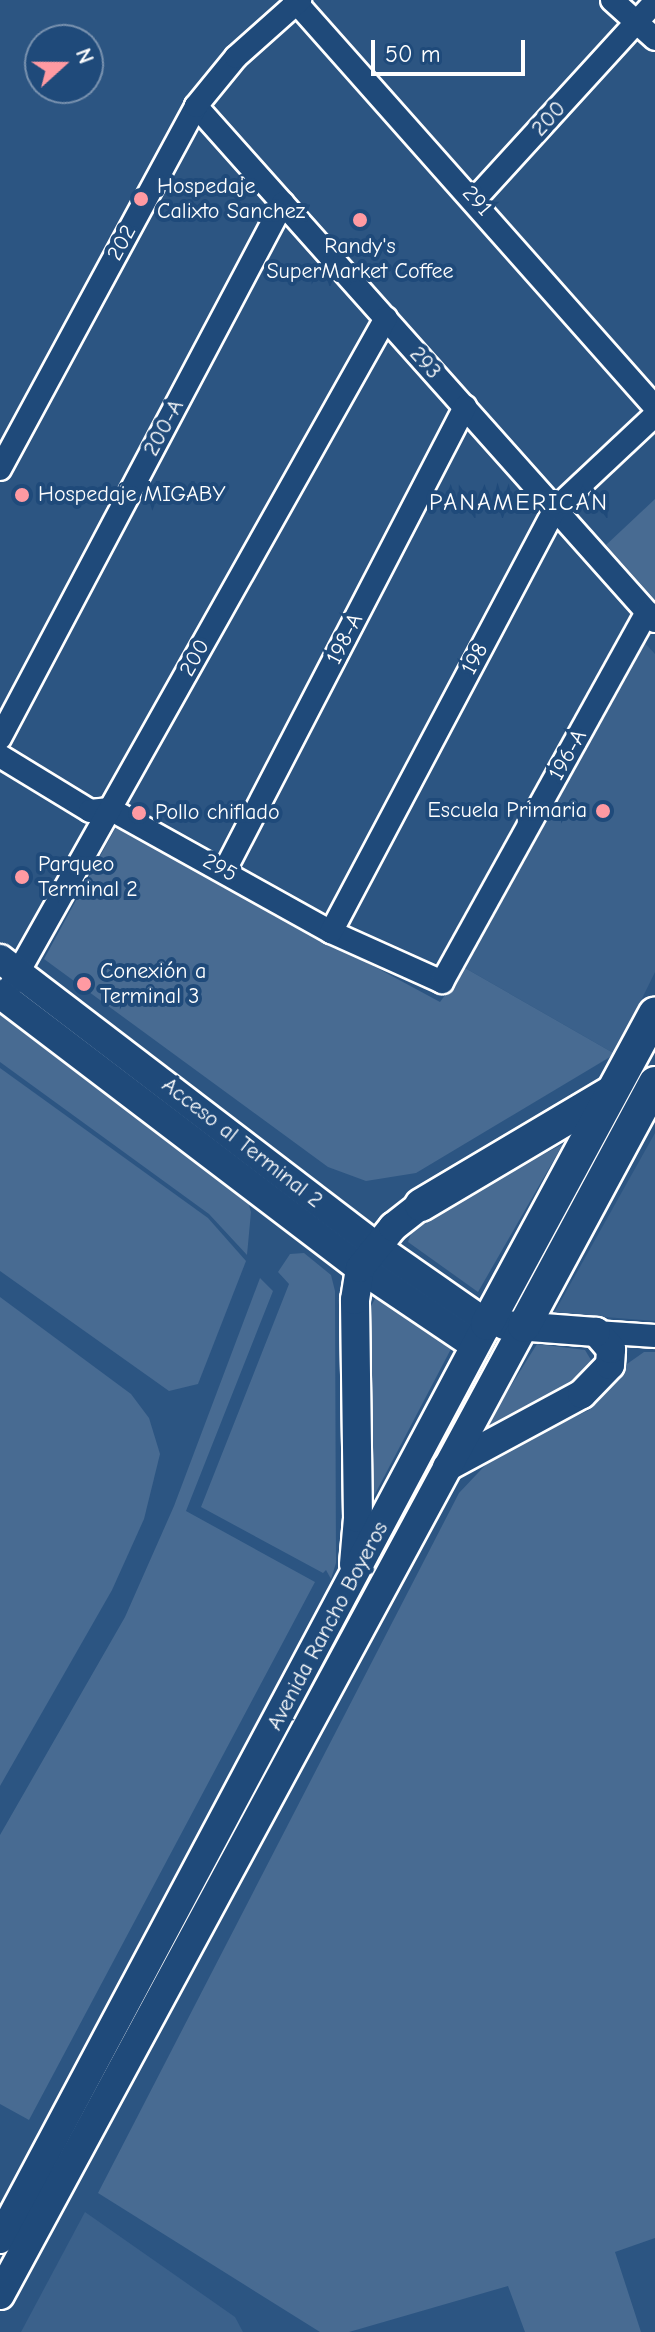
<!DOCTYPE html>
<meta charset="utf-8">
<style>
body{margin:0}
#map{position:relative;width:655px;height:2332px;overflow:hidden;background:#2c5582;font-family:"Comic Neue",sans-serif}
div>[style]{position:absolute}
.built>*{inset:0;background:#3b618b}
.green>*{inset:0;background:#486b92}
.roads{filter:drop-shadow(2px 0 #fff) drop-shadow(-2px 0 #fff) drop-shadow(0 2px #fff) drop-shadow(0 -2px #fff)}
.minor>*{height:22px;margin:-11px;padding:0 11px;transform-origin:11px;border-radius:11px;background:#1f4a7a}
.major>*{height:28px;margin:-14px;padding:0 14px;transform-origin:14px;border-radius:14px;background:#1f4a7a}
.highway>*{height:32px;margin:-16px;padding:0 16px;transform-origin:16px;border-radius:16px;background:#1f4a7a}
.dots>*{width:22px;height:22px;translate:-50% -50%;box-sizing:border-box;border:4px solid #1f4a7a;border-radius:50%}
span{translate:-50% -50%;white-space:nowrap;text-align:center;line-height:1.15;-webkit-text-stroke:8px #1f4a7a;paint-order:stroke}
.street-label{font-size:22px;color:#fff}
.poi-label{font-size:22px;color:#fff}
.left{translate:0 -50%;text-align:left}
.right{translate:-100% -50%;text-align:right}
.neighbourhood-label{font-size:24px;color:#fff;letter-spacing:2px}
.north{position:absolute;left:24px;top:24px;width:80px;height:80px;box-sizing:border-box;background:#1f4a7a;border:2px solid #7992af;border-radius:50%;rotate:69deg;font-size:22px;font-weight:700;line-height:32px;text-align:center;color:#fff}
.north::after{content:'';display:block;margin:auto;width:28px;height:36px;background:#ff9aa2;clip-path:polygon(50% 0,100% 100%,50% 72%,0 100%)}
.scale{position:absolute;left:371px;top:40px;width:154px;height:36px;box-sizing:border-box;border:4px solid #fff;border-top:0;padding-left:10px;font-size:24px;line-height:28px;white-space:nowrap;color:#fff;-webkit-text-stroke:6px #1f4a7a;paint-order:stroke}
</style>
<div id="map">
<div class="built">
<div style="clip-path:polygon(643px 641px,655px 654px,655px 972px,615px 1054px,465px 968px)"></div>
<div style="clip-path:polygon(655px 1133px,655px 1321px,554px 1313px)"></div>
<div style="clip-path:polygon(85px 2212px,235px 2317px,243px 2332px,21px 2332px)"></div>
</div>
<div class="green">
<div style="clip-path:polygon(655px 499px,655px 600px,606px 545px)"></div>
<div style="clip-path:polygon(116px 827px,440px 1002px,465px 968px,615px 1054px,416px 1173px,366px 1181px,328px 1167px,44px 959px)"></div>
<div style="clip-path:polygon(0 1006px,246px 1195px,251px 1212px,247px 1255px,209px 1214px,0 1062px)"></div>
<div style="clip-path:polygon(0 1068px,208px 1218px,246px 1261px,198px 1384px,169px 1391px,0 1271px)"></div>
<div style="clip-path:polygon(563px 1144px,478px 1292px,408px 1242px,415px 1222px)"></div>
<div style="clip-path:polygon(304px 1253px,331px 1275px,335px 1291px,336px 1563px,331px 1579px,326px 1570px,323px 1573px,201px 1507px,289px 1284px,278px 1272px,290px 1254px)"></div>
<div style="clip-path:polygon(260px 1278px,273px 1291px,186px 1511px,315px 1582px,29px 2120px,0 2104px,0 1835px,125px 1617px,174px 1506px)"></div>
<div style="clip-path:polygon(377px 1295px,452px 1347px,374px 1496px,370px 1308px)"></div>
<div style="clip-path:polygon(0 1297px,131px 1394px,149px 1418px,160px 1454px,144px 1519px,112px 1590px,0 1786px)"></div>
<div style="clip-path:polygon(537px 1344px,585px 1350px,591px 1360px,587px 1377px,481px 1434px)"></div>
<div style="clip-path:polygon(644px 1352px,655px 1352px,655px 2238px,615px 2252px,641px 2332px,525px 2332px,508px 2286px,349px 2332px,320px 2332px,98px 2193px,459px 1493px,493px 1457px,589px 1410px,609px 1390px,617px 1371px)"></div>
</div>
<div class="roads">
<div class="minor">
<div style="left:294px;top:0;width:544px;rotate:48.43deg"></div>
<div style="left:612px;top:0;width:58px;rotate:42.2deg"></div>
<div style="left:196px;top:106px;width:690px;rotate:48.29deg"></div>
<div style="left:475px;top:199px;width:267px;rotate:-47.6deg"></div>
<div style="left:0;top:469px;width:413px;rotate:-61.6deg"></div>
<div style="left:196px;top:106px;width:63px;rotate:-50.8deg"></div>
<div style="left:236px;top:57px;width:86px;rotate:-41.7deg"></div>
<div style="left:0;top:738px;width:605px;rotate:-62.12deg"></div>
<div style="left:0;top:756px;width:105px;rotate:31.4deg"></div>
<div style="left:90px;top:811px;width:20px;rotate:-6deg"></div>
<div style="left:110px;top:809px;width:253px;rotate:29.1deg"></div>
<div style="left:331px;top:932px;width:122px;rotate:24.2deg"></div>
<div style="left:442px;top:982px;width:423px;rotate:-61deg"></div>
<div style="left:225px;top:870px;width:522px;rotate:-62.6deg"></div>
<div style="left:331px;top:932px;width:479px;rotate:-62.1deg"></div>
<div style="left:555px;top:509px;width:137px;rotate:-43.2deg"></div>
<div style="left:11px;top:985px;width:765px;rotate:-60.65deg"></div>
<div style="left:596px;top:1332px;width:59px;rotate:3.9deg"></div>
</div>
<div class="major">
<div style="left:0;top:959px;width:472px;rotate:37.4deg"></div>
<div style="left:375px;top:1246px;width:136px;rotate:34.9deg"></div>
<div style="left:0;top:994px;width:452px;rotate:37.3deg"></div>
<div style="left:360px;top:1268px;width:138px;rotate:34deg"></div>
<div style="left:447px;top:1467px;width:153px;rotate:-28.4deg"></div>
<div style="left:582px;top:1394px;width:40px;rotate:-46deg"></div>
<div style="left:610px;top:1365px;width:16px;rotate:-86deg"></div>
<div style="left:611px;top:1349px;width:23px;rotate:-131deg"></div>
<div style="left:596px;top:1332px;width:92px;rotate:-175.6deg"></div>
<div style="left:354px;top:1564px;width:46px;rotate:-85deg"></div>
<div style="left:358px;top:1518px;width:218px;rotate:-90.8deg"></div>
<div style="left:355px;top:1300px;width:32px;rotate:-81deg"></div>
<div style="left:360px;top:1268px;width:53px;rotate:-51.2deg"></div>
<div style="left:393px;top:1227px;width:36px;rotate:-38deg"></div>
<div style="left:0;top:2239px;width:1037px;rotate:-61.98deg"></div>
<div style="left:0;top:2295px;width:1102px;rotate:-61.6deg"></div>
</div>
<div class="highway">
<div style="left:421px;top:1205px;width:220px;rotate:-30.7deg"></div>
<div style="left:487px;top:1324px;width:353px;rotate:-61.6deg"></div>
<div style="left:524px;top:1326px;width:276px;rotate:-61.7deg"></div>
</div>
</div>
<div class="dots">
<div style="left:141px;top:199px;background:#ff9aa2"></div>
<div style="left:360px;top:220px;background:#ff9aa2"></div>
<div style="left:22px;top:495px;background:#ff9aa2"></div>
<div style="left:603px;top:811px;background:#ff9aa2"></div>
<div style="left:139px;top:813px;background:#ff9aa2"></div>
<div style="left:22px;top:877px;background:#ff9aa2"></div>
<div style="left:84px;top:984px;background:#ff9aa2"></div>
</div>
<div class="street-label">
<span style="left:549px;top:119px;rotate:-48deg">200</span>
<span style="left:477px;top:201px;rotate:48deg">291</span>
<span style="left:122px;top:243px;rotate:-62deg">202</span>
<span style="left:425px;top:363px;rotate:48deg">293</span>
<span style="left:164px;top:428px;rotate:-62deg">200-A</span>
<span style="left:345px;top:639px;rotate:-63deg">198-A</span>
<span style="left:195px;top:658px;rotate:-61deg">200</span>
<span style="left:475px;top:659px;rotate:-62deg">198</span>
<span style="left:568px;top:755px;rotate:-61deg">196-A</span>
<span style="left:220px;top:868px;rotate:29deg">295</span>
<span style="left:242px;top:1143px;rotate:38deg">Acceso al Terminal 2</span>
<span style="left:328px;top:1626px;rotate:-62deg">Avenida Rancho Boyeros</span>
</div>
<div class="poi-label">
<span class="left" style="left:157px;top:199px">Hospedaje<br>Calixto Sanchez</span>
<span style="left:360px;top:259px">Randy's<br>SuperMarket Coffee</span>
<span class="left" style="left:38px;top:495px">Hospedaje MIGABY</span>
<span class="right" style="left:587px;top:811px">Escuela Primaria</span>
<span class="left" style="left:155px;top:813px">Pollo chiflado</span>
<span class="left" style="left:38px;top:877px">Parqueo<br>Terminal 2</span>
<span class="left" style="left:100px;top:984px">Conexión a<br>Terminal 3</span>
</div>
<div class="neighbourhood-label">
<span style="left:519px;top:503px">PANAMERICAN</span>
</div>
<div class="north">N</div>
<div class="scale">50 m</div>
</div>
